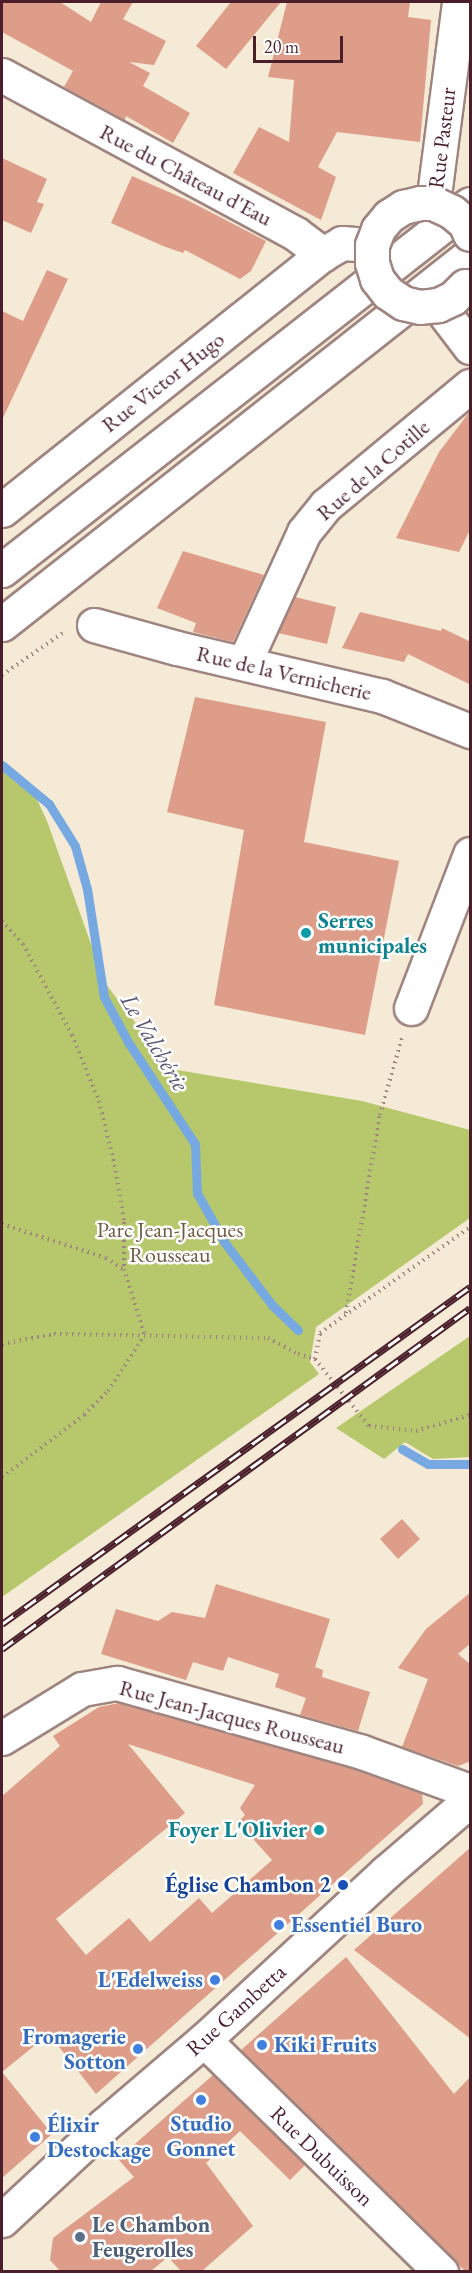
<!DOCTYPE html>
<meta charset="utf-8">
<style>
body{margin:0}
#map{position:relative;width:472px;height:2273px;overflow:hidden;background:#f4ead5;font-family:"EB Garamond",serif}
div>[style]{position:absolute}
.green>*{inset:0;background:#b6c86b}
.stream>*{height:9px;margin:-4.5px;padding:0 4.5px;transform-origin:4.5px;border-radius:4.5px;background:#76a8e2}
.building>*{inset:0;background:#dd9d89}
.path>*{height:4px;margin-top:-2px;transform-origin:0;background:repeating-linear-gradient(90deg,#9f8480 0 1.5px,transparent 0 6px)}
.roads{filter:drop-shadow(2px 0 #9f8480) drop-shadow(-2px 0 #9f8480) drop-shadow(0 2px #9f8480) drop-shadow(0 -2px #9f8480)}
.street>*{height:33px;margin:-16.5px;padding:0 16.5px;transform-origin:16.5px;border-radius:16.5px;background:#fff}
.secondary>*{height:33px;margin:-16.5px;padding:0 16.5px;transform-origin:16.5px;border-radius:16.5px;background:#fff}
.highway>*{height:33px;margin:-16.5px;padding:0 16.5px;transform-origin:16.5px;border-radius:16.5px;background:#fff}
.rail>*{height:7px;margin-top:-3.5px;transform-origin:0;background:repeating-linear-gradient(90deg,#fff 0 14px,#4a1f2b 0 28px);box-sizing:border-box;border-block:2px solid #4a1f2b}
.bridges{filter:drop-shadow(2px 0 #9f8480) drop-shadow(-2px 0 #9f8480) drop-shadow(0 2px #9f8480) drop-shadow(0 -2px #9f8480)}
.secondary-bridge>*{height:33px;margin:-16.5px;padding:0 16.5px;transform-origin:16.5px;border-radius:16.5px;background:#fff}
.dots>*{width:16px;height:16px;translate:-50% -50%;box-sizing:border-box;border:3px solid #fff;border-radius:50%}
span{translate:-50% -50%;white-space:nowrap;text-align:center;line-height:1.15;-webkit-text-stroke:5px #fff;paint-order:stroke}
.street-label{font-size:22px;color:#4a1f2b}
.culture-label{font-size:22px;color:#0d838f;font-weight:700}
.left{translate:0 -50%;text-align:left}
.right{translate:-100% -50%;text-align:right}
.park-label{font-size:22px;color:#705a41}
.transit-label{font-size:22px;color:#164399;font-weight:700}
.shop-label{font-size:22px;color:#366cbe;font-weight:700}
.service-label{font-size:22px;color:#4e5e75;font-weight:700}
.water-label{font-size:24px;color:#5c5674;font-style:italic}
.frame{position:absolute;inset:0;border:3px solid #4a1f2b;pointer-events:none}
.scale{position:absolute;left:253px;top:36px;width:90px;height:27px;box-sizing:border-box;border:3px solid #4a1f2b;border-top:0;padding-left:8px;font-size:18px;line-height:21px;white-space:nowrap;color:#4a1f2b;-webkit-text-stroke:4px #fff;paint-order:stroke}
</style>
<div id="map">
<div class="green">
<div style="clip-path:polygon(2px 764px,35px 795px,47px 821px,105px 983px,171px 1069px,362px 1101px,470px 1130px,470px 1218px,316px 1327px,310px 1362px,319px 1374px,2px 1597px)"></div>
<div style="clip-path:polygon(470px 1336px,470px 1457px,433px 1459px,405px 1442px,384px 1459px,336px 1428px)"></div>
</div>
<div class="stream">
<div style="left:2px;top:765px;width:61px;rotate:39.7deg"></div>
<div style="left:49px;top:804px;width:49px;rotate:58.2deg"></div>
<div style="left:75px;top:846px;width:45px;rotate:74.4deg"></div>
<div style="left:87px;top:889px;width:109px;rotate:81.1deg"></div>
<div style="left:104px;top:997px;width:51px;rotate:61.9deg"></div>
<div style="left:128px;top:1042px;width:122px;rotate:56.7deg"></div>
<div style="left:195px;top:1144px;width:49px;rotate:87.7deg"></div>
<div style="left:197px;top:1193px;width:57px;rotate:60.8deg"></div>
<div style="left:225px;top:1243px;width:78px;rotate:52.8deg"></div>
<div style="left:272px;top:1305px;width:36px;rotate:44deg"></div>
<div style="left:402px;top:1449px;width:30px;rotate:30deg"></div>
<div style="left:428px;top:1464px;width:42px"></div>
</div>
<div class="building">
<div style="clip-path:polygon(2px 2px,60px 2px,91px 22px,101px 2px,133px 2px,123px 19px,166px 41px,154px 65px,129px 62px,150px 73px,143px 86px,190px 113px,173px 143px,126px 116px,125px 120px,64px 87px,73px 71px,2px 32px)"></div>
<div style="clip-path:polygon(231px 2px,281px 2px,226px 69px,196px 46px)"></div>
<div style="clip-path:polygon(287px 2px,410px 2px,408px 17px,431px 20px,420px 142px,337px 132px,318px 167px,336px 177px,321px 220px,233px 173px,259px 127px,289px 142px,294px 80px,268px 77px)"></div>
<div style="clip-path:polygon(2px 158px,47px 179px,37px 202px,44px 204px,31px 233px,2px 220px)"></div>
<div style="clip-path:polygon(132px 176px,187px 200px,266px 241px,251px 271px,240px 279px,185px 250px,183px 253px,163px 246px,111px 223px)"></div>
<div style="clip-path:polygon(47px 270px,68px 279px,2px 420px,2px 311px,23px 321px)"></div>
<div style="clip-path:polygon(471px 410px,471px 528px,459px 552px,396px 538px,439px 452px)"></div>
<div style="clip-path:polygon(183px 551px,264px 575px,233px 642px,193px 632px,196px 623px,157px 608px)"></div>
<div style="clip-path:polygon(295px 597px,336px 607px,327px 644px,278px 633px)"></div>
<div style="clip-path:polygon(360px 612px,441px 631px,442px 628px,471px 642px,471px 685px,408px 654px,404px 662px,342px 648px)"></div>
<div style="clip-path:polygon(195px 697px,326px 722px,304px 842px,399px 861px,365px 1035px,214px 1005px,244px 830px,167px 812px)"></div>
<div style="clip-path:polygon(402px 1519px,420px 1539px,398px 1559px,380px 1539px)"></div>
<div style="clip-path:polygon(216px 1584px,330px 1619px,315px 1667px,323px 1670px,322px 1677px,370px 1692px,358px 1731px,300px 1715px,306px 1698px,275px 1687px,279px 1674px,228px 1657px,223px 1671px,193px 1662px,186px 1680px,101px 1654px,116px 1609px,158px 1621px,172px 1612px,205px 1618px)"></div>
<div style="clip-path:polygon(471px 1592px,471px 1643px,458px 1654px,471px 1665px,471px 1761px,458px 1766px,402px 1747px,428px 1679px,398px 1668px,426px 1629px)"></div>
<div style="clip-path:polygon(evenodd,119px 1703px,347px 1767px,422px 1794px,423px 1804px,96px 2094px,49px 2034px,2px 2072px,52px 2134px,2px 2178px,2px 1796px,60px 1746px,53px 1736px,99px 1707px,119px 1703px,128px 1744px,255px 1785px,240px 1808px,245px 1815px,238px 1822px,272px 1860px,212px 1913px,199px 1898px,150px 1942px,129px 1918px,86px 1955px,56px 1919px,185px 1813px,128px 1744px)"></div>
<div style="clip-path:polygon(471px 1847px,471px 2039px,354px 1950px)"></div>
<div style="clip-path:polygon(346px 1957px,454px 2094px,471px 2076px,471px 2271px,465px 2271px,241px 2050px)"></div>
<div style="clip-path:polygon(213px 2075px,305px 2165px,290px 2180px,240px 2131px,206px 2163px,253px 2226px,202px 2271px,181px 2271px,168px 2257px,151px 2271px,60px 2271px,50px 2260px,53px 2238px,134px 2177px,118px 2159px)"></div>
</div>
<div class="path">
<div style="left:2px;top:675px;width:75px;rotate:-34.7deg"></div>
<div style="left:2px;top:921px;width:31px;rotate:48deg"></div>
<div style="left:23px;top:944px;width:103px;rotate:61.7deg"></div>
<div style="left:72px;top:1035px;width:71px;rotate:67.8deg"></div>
<div style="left:99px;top:1101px;width:72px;rotate:76.3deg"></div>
<div style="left:116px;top:1171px;width:52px;rotate:81.1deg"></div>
<div style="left:124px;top:1222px;width:47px;rotate:90deg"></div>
<div style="left:124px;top:1269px;width:70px;rotate:72.6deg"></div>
<div style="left:2px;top:1224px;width:109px;rotate:18.1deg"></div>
<div style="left:106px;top:1258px;width:20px;rotate:33deg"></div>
<div style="left:346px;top:1313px;width:201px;rotate:-80.3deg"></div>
<div style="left:380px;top:1115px;width:81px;rotate:-74.2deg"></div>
<div style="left:2px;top:1344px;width:53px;rotate:-10.9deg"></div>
<div style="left:54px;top:1334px;width:214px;rotate:1.1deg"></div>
<div style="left:268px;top:1338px;width:34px;rotate:28deg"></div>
<div style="left:298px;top:1354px;width:18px;rotate:16deg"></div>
<div style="left:315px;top:1359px;width:86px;rotate:51.1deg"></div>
<div style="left:369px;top:1426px;width:47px;rotate:6.1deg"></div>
<div style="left:416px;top:1431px;width:56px;rotate:-16.5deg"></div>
<div style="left:315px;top:1359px;width:26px;rotate:-79deg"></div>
<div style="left:320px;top:1333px;width:184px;rotate:-35.2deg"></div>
<div style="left:2px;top:1477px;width:103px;rotate:-37.1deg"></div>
<div style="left:84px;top:1415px;width:34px;rotate:-45deg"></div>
<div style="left:108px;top:1391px;width:66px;rotate:-56.8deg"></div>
</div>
<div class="roads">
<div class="street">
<div style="left:2px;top:75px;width:334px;rotate:28.4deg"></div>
<div style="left:296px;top:234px;width:34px;rotate:37deg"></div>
<div style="left:94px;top:625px;width:86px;rotate:15.5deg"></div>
<div style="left:177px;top:648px;width:211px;rotate:13.2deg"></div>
<div style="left:382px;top:696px;width:95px;rotate:21.7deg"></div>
<div style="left:244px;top:663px;width:144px;rotate:-65.4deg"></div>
<div style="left:304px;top:532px;width:35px;rotate:-51deg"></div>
<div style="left:326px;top:505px;width:187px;rotate:-39.6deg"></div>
<div style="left:411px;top:1008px;width:165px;rotate:-69deg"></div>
<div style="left:2px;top:1738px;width:94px;rotate:-31.5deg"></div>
<div style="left:82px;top:1689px;width:36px;rotate:-10deg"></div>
<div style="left:117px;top:1683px;width:255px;rotate:15.7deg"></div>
<div style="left:362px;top:1752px;width:115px;rotate:19.9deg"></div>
<div style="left:204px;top:2040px;width:332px;rotate:44.4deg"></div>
</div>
<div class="secondary">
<div style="left:433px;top:203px;width:203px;rotate:-82.6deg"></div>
<div style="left:438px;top:305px;width:53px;rotate:52.7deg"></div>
<div style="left:2px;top:510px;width:411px;rotate:-38.6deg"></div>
<div style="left:323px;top:254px;width:22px;rotate:-30deg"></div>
<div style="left:342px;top:243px;width:30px;rotate:4deg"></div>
<div style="left:2px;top:2220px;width:139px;rotate:-43deg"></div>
<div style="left:104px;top:2125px;width:131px;rotate:-40.4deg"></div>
<div style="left:204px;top:2040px;width:248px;rotate:-42.7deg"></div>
<div style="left:386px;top:1872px;width:111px;rotate:-40.6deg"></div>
</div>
<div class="highway">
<div style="left:2px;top:570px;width:594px;rotate:-38.03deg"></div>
<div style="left:2px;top:624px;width:596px;rotate:-38.25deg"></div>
</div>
</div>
<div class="rail">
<div style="left:2px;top:1624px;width:577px;rotate:-35.76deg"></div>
<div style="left:2px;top:1649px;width:579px;rotate:-36.08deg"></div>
</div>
<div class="bridges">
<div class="secondary-bridge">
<div style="left:465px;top:286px;width:17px;rotate:135deg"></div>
<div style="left:453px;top:298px;width:17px;rotate:155deg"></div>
<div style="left:438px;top:305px;width:18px;rotate:174deg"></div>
<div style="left:420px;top:307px;width:17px;rotate:-167deg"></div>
<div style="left:403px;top:303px;width:18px;rotate:-146deg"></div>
<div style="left:388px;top:293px;width:18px;rotate:-128deg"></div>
<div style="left:377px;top:279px;width:17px;rotate:-107deg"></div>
<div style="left:372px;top:263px;width:18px;rotate:-90deg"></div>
<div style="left:372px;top:245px;width:17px;rotate:-69deg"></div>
<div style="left:378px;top:229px;width:17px;rotate:-50deg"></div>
<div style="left:389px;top:216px;width:17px;rotate:-33deg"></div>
<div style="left:403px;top:207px;width:17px;rotate:-13deg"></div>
<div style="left:420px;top:203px;width:13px"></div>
<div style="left:433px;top:203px;width:21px;rotate:25deg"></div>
<div style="left:452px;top:212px;width:17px;rotate:40deg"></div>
<div style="left:465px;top:223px;width:12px;rotate:66deg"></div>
</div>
</div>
<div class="dots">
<div style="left:306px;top:933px;background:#0f9aa8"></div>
<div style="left:319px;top:1830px;background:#0f9aa8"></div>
<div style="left:343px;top:1885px;background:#1a4fb4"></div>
<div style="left:279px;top:1925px;background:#3f7fe0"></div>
<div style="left:215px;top:1980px;background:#3f7fe0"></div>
<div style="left:262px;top:2045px;background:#3f7fe0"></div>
<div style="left:138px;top:2049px;background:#3f7fe0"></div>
<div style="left:201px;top:2100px;background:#3f7fe0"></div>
<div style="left:35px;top:2137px;background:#3f7fe0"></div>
<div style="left:80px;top:2237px;background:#5c6f8a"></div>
</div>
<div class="street-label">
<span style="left:442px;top:138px;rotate:-83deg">Rue Pasteur</span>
<span style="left:186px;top:175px;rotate:28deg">Rue du Château d'Eau</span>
<span style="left:163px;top:382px;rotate:-38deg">Rue Victor Hugo</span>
<span style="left:373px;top:470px;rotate:-41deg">Rue de la Cotille</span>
<span style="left:284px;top:673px;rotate:13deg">Rue de la Vernicherie</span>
<span style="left:232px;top:1717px;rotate:15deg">Rue Jean-Jacques Rousseau</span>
<span style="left:236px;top:2010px;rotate:-42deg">Rue Gambetta</span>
<span style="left:322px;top:2156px;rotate:44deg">Rue Dubuisson</span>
</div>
<div class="culture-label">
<span class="left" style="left:318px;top:933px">Serres<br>municipales</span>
<span class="right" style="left:307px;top:1830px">Foyer L'Olivier</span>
</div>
<div class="park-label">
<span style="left:170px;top:1242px">Parc Jean-Jacques<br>Rousseau</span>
</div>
<div class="transit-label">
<span class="right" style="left:331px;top:1885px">Église Chambon 2</span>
</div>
<div class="shop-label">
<span class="left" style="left:291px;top:1925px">Essentiel Buro</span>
<span class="right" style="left:203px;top:1980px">L'Edelweiss</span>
<span class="right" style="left:126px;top:2049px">Fromagerie<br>Sotton</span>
<span class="left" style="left:274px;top:2045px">Kiki Fruits</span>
<span style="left:201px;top:2136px">Studio<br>Gonnet</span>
<span class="left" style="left:47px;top:2137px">Élixir<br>Destockage</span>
</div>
<div class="service-label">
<span class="left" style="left:92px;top:2237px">Le Chambon<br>Feugerolles</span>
</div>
<div class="water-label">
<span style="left:155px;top:1042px;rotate:59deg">Le Valchérie</span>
</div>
<div class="frame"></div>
<div class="scale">20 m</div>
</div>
